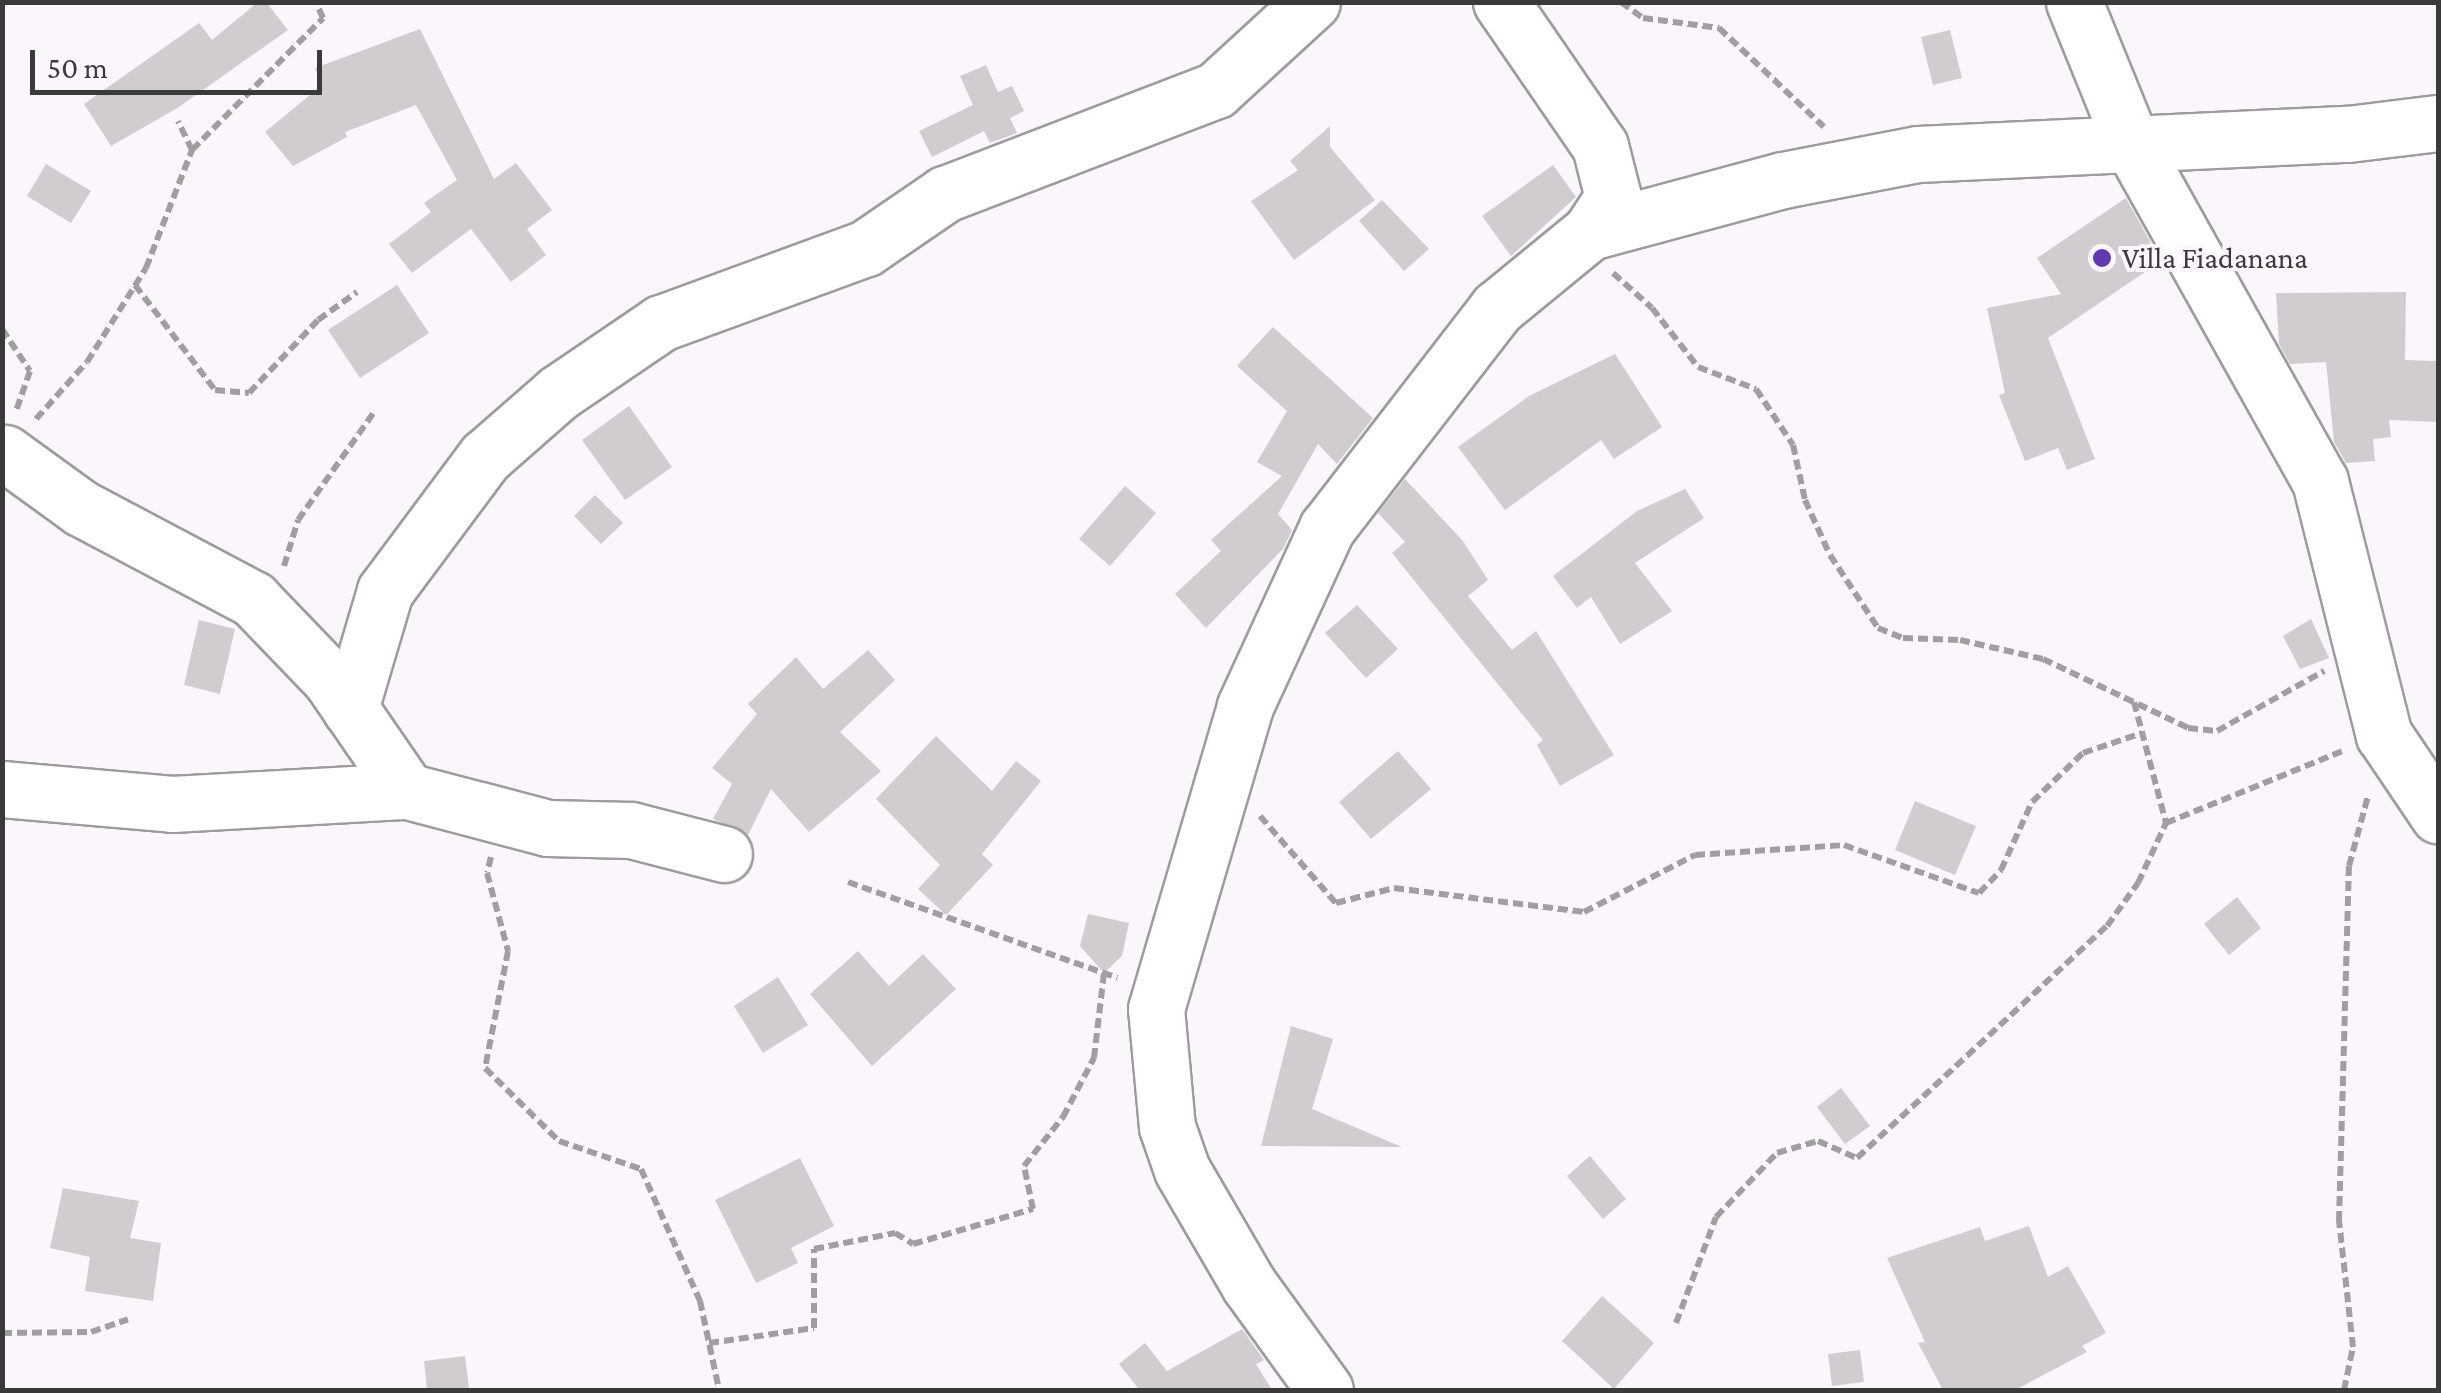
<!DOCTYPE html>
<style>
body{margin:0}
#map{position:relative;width:2441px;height:1393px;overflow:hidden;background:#fbf6fb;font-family:"Crimson Pro",serif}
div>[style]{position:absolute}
.building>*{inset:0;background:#d0ccd0}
.path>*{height:6px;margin-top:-3px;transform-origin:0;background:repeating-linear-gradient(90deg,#a19ea1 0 10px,transparent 0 15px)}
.roads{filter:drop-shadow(2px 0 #9e9a9e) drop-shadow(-2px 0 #9e9a9e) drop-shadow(0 2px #9e9a9e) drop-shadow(0 -2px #9e9a9e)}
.minor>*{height:55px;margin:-27.5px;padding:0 27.5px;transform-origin:27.5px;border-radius:27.5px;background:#fff}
.dots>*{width:28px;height:28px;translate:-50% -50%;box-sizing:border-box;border:5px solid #fbf6fb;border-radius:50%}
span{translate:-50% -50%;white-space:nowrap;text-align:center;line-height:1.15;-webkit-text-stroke:8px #fbf6fb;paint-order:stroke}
.poi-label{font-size:30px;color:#3b3a3b}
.left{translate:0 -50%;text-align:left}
.frame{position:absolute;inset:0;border:5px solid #3b3a3b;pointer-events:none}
.scale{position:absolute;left:30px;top:50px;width:292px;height:45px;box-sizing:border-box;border:5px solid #3b3a3b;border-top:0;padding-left:12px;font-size:30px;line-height:35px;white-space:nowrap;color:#3b3a3b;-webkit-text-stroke:8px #fbf6fb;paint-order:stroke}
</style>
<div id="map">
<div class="building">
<div style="clip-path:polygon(258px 2px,266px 2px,288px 30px,179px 107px,111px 146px,84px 104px,199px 23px,212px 40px)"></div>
<div style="clip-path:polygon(420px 29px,494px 179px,516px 163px,552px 210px,527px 229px,546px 255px,511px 282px,471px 229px,412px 273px,389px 244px,431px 212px,424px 203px,457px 180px,416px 105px,345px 132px,347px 137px,293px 166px,265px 132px,321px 86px,315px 68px)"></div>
<div style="clip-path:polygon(1950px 30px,1962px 78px,1933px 85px,1921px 37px)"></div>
<div style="clip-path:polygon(986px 65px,998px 92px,1012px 86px,1024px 111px,1010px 118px,1017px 133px,990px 143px,984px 131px,932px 157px,919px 131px,973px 105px,960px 76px)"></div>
<div style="clip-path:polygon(1330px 126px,1330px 147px,1375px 200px,1294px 260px,1251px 201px,1298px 170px,1290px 161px)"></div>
<div style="clip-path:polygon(46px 164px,91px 191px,71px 223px,27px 196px)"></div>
<div style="clip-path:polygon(1553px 165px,1576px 197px,1511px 256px,1482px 216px)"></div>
<div style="clip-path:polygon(2126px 198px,2161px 261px,2048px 338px,2095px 459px,2067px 470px,2058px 448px,2025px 461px,1999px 395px,2005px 393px,1987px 308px,2061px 294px,2037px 258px)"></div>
<div style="clip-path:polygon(1382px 200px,1429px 249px,1404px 271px,1359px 221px)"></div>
<div style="clip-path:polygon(397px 285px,429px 333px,360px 378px,328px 330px)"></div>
<div style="clip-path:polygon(2406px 292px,2405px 360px,2438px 361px,2438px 422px,2389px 420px,2391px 437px,2373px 439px,2375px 461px,2346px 463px,2334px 442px,2326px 362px,2290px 364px,2279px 344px,2276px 293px)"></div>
<div style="clip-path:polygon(1273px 327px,1373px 418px,1337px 464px,1318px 444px,1278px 514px,1292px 530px,1283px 549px,1206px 628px,1175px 594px,1221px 551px,1211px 540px,1282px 476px,1257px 462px,1287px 411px,1237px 366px)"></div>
<div style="clip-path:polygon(1615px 354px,1662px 427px,1614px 459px,1601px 440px,1505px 510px,1458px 447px,1529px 396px)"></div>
<div style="clip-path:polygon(629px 406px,672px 467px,625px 500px,582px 440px)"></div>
<div style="clip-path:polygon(1405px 479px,1463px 541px,1488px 580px,1468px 596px,1512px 650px,1536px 631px,1614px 755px,1560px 786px,1537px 745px,1543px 740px,1392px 553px,1405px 542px,1378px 513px)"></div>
<div style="clip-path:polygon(1125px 486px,1156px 513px,1110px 566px,1079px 539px)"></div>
<div style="clip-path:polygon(1685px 489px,1704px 518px,1635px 563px,1672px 611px,1620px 644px,1591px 597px,1577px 608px,1553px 576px,1637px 511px)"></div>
<div style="clip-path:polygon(595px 495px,623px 523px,601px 544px,574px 516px)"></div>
<div style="clip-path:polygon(1357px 605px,1398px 649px,1366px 678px,1325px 633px)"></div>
<div style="clip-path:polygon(2311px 619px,2329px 658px,2300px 669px,2283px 636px)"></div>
<div style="clip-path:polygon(199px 620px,235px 629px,220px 694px,184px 685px)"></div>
<div style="clip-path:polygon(868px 650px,895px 680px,840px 732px,881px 771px,809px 832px,771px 789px,748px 835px,713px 819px,732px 784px,712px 768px,757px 714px,748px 704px,796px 657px,823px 689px)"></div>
<div style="clip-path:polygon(936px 736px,992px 791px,1016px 761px,1041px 781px,982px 854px,993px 865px,946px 915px,918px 889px,940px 865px,876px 799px)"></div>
<div style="clip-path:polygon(1398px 751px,1431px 789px,1371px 839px,1339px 802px)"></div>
<div style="clip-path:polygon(1915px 801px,1976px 826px,1955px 875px,1895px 850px)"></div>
<div style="clip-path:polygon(2237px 897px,2261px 928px,2229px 955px,2204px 924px)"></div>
<div style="clip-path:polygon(1088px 914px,1129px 923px,1122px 956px,1104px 973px,1080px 946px)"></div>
<div style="clip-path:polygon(858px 951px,889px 986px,923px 954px,956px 989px,872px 1066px,810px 994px)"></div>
<div style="clip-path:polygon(778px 977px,808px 1025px,763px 1053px,734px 1006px)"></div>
<div style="clip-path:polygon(1291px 1026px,1333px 1039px,1312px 1109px,1402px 1147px,1261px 1146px)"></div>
<div style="clip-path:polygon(1841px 1088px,1870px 1126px,1845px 1144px,1817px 1107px)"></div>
<div style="clip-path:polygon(1590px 1156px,1626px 1199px,1603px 1219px,1567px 1176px)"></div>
<div style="clip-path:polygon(800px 1158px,834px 1226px,791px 1248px,798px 1263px,756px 1283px,715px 1200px)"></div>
<div style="clip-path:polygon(63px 1188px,139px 1201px,130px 1238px,161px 1243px,153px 1301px,85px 1291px,90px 1257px,50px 1248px)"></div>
<div style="clip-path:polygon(2029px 1226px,2048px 1277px,2068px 1266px,2106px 1333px,2082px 1346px,2087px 1352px,2015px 1390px,1943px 1390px,1918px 1343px,1925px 1342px,1887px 1258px,1980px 1227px,1985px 1241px)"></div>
<div style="clip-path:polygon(1602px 1296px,1654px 1343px,1614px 1389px,1562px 1341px)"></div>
<div style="clip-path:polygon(1242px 1329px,1264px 1360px,1256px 1364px,1272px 1390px,1133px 1390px,1138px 1388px,1119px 1364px,1145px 1343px,1167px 1371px)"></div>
<div style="clip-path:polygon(1860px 1350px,1864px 1382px,1832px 1386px,1828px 1354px)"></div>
<div style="clip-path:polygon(465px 1356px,469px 1388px,427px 1390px,424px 1361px)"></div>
</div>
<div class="path">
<div style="left:1621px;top:2px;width:27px;rotate:36deg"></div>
<div style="left:1643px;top:18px;width:77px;rotate:7.5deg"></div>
<div style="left:1719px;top:28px;width:144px;rotate:43.3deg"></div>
<div style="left:192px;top:150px;width:186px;rotate:-45.2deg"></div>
<div style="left:323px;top:18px;width:17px;rotate:-114deg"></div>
<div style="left:1613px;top:273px;width:52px;rotate:41.9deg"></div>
<div style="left:1652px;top:308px;width:75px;rotate:52.1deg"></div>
<div style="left:1698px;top:367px;width:62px;rotate:20.8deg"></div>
<div style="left:1756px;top:389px;width:67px;rotate:56.5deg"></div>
<div style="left:1793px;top:445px;width:56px;rotate:77.7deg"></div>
<div style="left:1805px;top:500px;width:60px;rotate:65.6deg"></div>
<div style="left:1830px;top:555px;width:87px;rotate:56.7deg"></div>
<div style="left:1878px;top:628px;width:27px;rotate:22deg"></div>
<div style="left:1903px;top:638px;width:57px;rotate:2deg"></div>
<div style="left:1960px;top:640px;width:85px;rotate:12.9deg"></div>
<div style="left:2043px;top:659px;width:161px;rotate:25.4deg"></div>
<div style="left:2188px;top:728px;width:29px;rotate:6deg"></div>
<div style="left:2217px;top:731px;width:123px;rotate:-29.3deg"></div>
<div style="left:135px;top:285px;width:132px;rotate:52.7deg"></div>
<div style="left:215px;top:390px;width:34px;rotate:5deg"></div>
<div style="left:249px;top:393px;width:100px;rotate:-46.6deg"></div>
<div style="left:318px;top:320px;width:48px;rotate:-35.7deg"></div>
<div style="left:2px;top:329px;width:50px;rotate:56.3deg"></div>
<div style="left:30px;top:371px;width:42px;rotate:109.3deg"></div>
<div style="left:36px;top:419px;width:76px;rotate:-48.2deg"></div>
<div style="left:87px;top:362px;width:111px;rotate:-57.9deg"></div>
<div style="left:146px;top:268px;width:127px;rotate:-68.7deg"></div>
<div style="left:192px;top:150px;width:32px;rotate:-116deg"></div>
<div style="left:284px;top:566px;width:48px;rotate:-73.1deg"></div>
<div style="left:298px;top:520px;width:133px;rotate:-54.8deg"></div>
<div style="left:2134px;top:702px;width:125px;rotate:75.2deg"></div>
<div style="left:1260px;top:816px;width:116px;rotate:48.9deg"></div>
<div style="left:1336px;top:903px;width:60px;rotate:-14.5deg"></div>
<div style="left:1394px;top:888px;width:192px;rotate:7.2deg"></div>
<div style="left:1584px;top:912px;width:125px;rotate:-27.2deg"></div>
<div style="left:1695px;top:855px;width:149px;rotate:-3.8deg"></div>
<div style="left:1844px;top:845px;width:143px;rotate:19.6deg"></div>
<div style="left:1979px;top:893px;width:32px;rotate:-46deg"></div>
<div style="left:2001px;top:870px;width:75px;rotate:-65.5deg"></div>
<div style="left:2032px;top:802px;width:71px;rotate:-43.9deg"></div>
<div style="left:2083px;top:753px;width:62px;rotate:-18.7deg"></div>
<div style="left:491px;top:857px;width:16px;rotate:104deg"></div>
<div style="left:487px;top:873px;width:81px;rotate:74.9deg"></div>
<div style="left:508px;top:951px;width:119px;rotate:101.1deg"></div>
<div style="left:485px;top:1068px;width:104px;rotate:44.6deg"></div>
<div style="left:559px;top:1141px;width:87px;rotate:18.9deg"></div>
<div style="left:641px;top:1169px;width:145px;rotate:65.9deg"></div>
<div style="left:700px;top:1301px;width:91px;rotate:77.9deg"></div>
<div style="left:848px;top:882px;width:286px;rotate:19.6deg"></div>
<div style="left:1676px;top:1323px;width:113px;rotate:-69.3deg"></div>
<div style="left:1716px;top:1217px;width:88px;rotate:-46.4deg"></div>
<div style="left:1777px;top:1153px;width:43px;rotate:-16.3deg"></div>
<div style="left:1818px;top:1141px;width:43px;rotate:23.6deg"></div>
<div style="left:1857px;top:1158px;width:341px;rotate:-42.9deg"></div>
<div style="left:2107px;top:926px;width:53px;rotate:-54.2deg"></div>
<div style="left:2138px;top:883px;width:66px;rotate:-65deg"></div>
<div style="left:2166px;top:823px;width:190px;rotate:-22.2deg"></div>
<div style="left:2px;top:1333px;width:89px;rotate:-0.6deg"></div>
<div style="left:91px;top:1332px;width:39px;rotate:-19deg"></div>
<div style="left:709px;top:1343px;width:106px;rotate:-8.1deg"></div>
<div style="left:814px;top:1328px;width:79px;rotate:-90deg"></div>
<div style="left:814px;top:1249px;width:83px;rotate:-11.2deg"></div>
<div style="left:895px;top:1233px;width:21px;rotate:31deg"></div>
<div style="left:913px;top:1244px;width:125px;rotate:-16.3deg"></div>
<div style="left:1033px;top:1209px;width:44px;rotate:-101.8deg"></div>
<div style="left:1024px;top:1166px;width:63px;rotate:-51.5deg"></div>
<div style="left:1063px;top:1117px;width:67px;rotate:-62.3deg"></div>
<div style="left:1094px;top:1058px;width:86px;rotate:-83.3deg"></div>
<div style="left:2344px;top:1390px;width:44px;rotate:-78.2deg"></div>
<div style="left:2353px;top:1347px;width:127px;rotate:-96.3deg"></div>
<div style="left:2339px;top:1221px;width:355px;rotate:-88.4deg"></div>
<div style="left:2349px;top:866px;width:73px;rotate:-74.8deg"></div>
</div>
<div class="roads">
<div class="minor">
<div style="left:1501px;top:2px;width:175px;rotate:55.5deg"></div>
<div style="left:1600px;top:146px;width:53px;rotate:75.7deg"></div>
<div style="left:1613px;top:197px;width:42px;rotate:123.3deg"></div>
<div style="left:2074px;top:2px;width:154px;rotate:67.9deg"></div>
<div style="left:2132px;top:145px;width:385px;rotate:60.8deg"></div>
<div style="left:2320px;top:481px;width:262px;rotate:75.9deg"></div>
<div style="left:2384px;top:735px;width:97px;rotate:56deg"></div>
<div style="left:5px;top:453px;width:94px;rotate:35.9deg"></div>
<div style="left:81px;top:508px;width:195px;rotate:27.9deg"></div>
<div style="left:253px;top:599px;width:111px;rotate:46.1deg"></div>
<div style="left:330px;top:679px;width:136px;rotate:55.5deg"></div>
<div style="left:350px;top:709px;width:123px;rotate:-73.5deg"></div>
<div style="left:385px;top:591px;width:167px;rotate:-53.3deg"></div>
<div style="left:485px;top:457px;width:97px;rotate:-41.2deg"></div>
<div style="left:558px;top:393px;width:125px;rotate:-34.2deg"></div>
<div style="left:661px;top:323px;width:218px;rotate:-20.1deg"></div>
<div style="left:866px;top:248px;width:96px;rotate:-34.4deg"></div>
<div style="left:945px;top:194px;width:290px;rotate:-21deg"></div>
<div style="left:1216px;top:90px;width:130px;rotate:-42.5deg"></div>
<div style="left:2px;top:789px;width:171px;rotate:5deg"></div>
<div style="left:172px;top:804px;width:235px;rotate:-3.2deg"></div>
<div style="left:407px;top:791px;width:146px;rotate:14.7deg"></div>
<div style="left:548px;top:828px;width:83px;rotate:1.4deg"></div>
<div style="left:631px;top:830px;width:96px;rotate:14.5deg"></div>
<div style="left:1325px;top:1390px;width:130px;rotate:-125.9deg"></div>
<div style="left:1249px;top:1285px;width:133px;rotate:-120.2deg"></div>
<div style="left:1182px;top:1170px;width:46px;rotate:-109.2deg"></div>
<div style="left:1167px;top:1127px;width:119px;rotate:-95.3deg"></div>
<div style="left:1156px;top:1009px;width:316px;rotate:-73.6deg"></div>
<div style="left:1245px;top:706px;width:196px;rotate:-65.3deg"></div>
<div style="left:1327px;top:528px;width:278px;rotate:-52.3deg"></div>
<div style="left:1497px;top:308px;width:120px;rotate:-39.3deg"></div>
<div style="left:1590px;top:232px;width:200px;rotate:-15.1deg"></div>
<div style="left:1783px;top:180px;width:137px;rotate:-10.9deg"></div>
<div style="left:1918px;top:154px;width:430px;rotate:-2.7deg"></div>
<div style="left:2348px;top:134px;width:91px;rotate:-7deg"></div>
</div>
</div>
<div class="dots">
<div style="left:2102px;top:258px;background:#6138b0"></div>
</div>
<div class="poi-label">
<span class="left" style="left:2122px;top:258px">Villa Fiadanana</span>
</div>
<div class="frame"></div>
<div class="scale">50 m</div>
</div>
